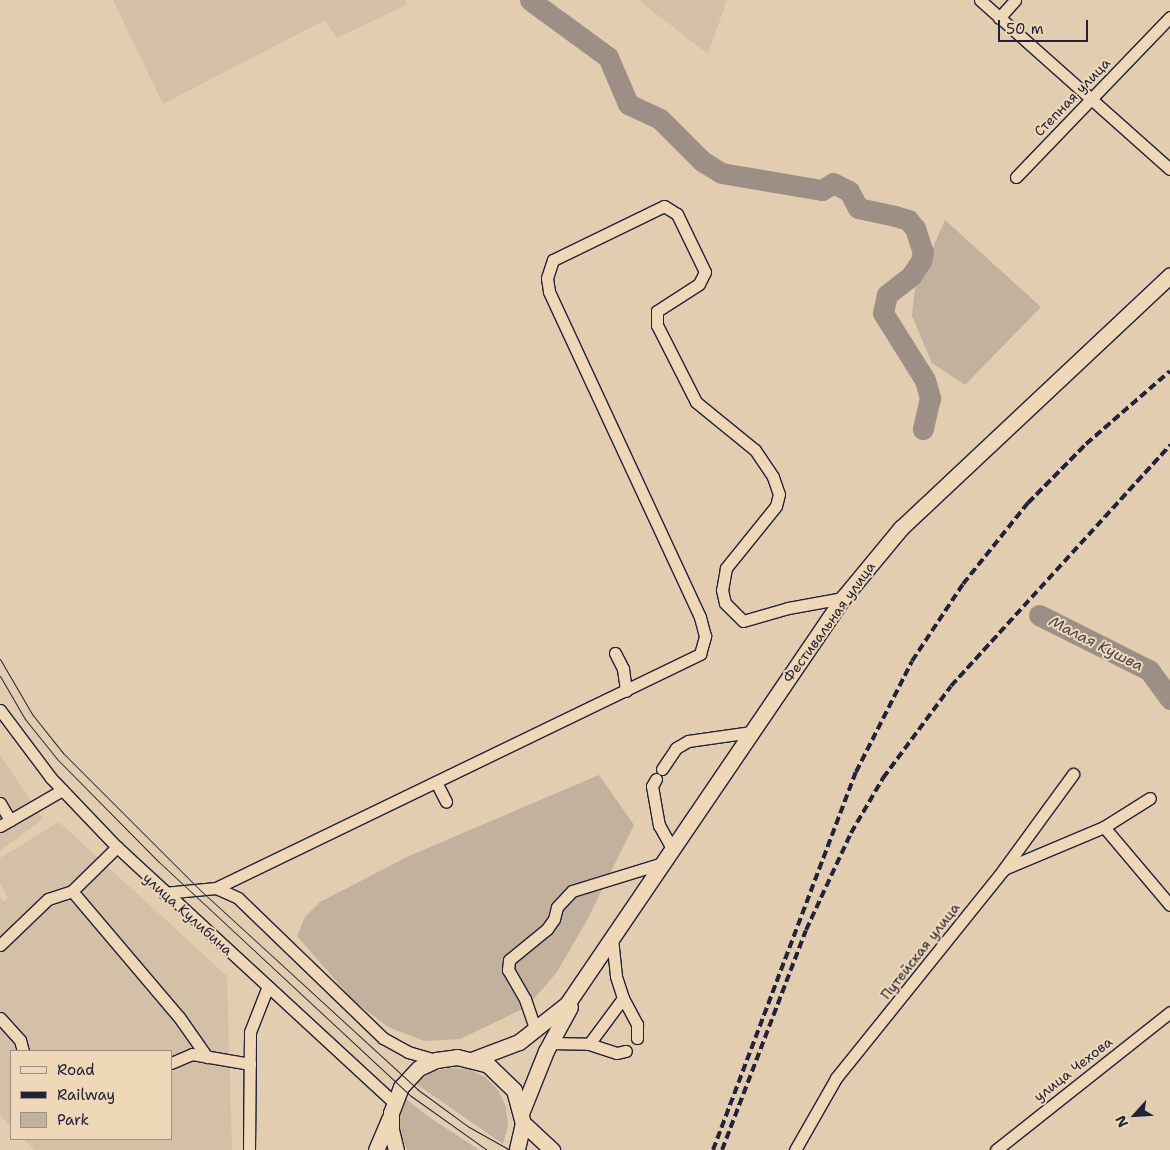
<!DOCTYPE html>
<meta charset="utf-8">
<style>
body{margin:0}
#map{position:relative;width:1170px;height:1150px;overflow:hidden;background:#e2cdb0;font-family:"Shantell Sans",sans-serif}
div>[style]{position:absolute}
.built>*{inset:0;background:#d3c0a7}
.green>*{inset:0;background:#c2b19c}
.river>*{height:21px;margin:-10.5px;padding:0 10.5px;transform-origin:10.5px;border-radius:10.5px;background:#9e8f86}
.roads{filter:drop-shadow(1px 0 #22223b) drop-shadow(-1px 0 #22223b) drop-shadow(0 1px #22223b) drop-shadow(0 -1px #22223b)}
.minor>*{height:11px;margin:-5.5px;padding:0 5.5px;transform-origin:5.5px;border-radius:5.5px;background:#eed8b7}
.major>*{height:15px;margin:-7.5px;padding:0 7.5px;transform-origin:7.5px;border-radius:7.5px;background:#eed8b7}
.tram>*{height:1px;margin:-0.5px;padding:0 0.5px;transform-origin:0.5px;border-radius:0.5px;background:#22223b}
.rail>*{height:4px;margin-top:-2px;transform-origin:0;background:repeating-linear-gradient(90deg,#22223b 0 8px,transparent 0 12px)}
span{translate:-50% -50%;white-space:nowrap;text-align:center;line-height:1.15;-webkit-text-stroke:4px #eed8b7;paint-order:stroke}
.street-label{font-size:14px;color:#22223b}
.water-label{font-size:15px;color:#474352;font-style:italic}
.legend{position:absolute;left:10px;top:1050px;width:162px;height:90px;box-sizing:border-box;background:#eed8b7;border:1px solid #9c8f85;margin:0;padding:6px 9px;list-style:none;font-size:15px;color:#22223b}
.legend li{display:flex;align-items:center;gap:10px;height:25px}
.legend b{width:25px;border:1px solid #9c8f85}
.north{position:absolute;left:1110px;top:1090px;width:50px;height:50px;-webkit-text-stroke:4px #eed8b7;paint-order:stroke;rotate:244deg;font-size:14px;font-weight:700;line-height:20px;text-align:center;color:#22223b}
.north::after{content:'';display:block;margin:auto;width:18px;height:22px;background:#22223b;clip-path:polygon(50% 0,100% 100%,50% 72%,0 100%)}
.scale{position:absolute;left:998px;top:20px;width:90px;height:22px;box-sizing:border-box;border:2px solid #22223b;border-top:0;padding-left:6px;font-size:15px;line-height:18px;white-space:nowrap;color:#22223b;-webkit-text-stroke:4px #eed8b7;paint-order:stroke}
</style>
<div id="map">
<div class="built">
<div style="clip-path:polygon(113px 0,404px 0,408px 4px,337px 38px,325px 20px,163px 104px)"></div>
<div style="clip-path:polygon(638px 0,727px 0,708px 54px)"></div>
<div style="clip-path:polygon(0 755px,43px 819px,0 851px)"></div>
<div style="clip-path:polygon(59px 822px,227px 976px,232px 1150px,34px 1150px,23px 1139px,171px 1139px,171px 1051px,11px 1051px,11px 1127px,0 1115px,0 897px,3px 901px,8px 898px,0 883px,0 858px)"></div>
</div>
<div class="green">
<div style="clip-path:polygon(945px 220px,1041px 307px,965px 385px,932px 363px,912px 316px,915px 288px)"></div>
<div style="clip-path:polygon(599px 775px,634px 825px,587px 920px,557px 972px,527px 1007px,460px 1039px,425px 1041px,388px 1027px,353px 1000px,297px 936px,305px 917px,320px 902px,409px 856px)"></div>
<div style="clip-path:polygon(449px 1068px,468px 1069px,485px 1077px,498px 1090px,506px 1107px,508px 1126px,503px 1144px,415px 1083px,431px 1072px)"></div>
<div style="clip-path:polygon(405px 1098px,426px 1115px,479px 1150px,407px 1150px,400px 1132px,400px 1115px)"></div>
</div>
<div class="river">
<div style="left:530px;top:0;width:97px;rotate:36.2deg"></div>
<div style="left:608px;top:57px;width:51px;rotate:66.9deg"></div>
<div style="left:628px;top:104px;width:35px;rotate:25deg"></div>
<div style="left:660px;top:119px;width:59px;rotate:45deg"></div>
<div style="left:702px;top:161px;width:22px;rotate:32deg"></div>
<div style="left:721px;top:173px;width:102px;rotate:9.6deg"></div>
<div style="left:822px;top:190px;width:13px;rotate:-32deg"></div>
<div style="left:833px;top:183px;width:18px;rotate:27deg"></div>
<div style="left:849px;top:191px;width:19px;rotate:62deg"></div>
<div style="left:858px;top:208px;width:38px;rotate:12deg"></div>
<div style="left:895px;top:216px;width:14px;rotate:17deg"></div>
<div style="left:908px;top:220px;width:11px;rotate:49deg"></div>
<div style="left:915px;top:228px;width:25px;rotate:72deg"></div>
<div style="left:923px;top:252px;width:9px;rotate:103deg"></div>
<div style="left:921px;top:261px;width:18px;rotate:124deg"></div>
<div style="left:911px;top:276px;width:31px;rotate:142deg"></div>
<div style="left:887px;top:295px;width:18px;rotate:103deg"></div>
<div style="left:883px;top:313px;width:79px;rotate:57.9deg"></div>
<div style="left:925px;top:380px;width:19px;rotate:74deg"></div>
<div style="left:930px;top:398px;width:32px;rotate:103deg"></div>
<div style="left:1039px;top:615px;width:123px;rotate:26.6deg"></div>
<div style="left:1149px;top:670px;width:36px;rotate:54deg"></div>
</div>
<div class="roads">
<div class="minor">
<div style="left:980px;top:0;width:254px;rotate:41.7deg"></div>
<div style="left:999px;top:18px;width:24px;rotate:-48deg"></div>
<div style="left:1016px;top:177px;width:222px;rotate:-46.1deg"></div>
<div style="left:615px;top:653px;width:18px;rotate:63deg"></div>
<div style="left:623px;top:669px;width:22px;rotate:82deg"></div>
<div style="left:0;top:710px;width:85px;rotate:53.1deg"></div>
<div style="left:51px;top:778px;width:95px;rotate:46.3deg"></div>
<div style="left:117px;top:847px;width:377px;rotate:42.7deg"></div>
<div style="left:662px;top:769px;width:25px;rotate:-56deg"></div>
<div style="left:676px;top:748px;width:14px;rotate:-30deg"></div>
<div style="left:688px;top:741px;width:64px;rotate:-8.1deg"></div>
<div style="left:656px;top:779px;width:8px;rotate:120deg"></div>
<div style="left:652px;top:786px;width:40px;rotate:80deg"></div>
<div style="left:659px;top:825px;width:29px;rotate:61deg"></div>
<div style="left:436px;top:782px;width:22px;rotate:63deg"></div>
<div style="left:0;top:803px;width:20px;rotate:60deg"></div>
<div style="left:0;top:826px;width:72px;rotate:-30.1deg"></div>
<div style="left:1104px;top:827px;width:54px;rotate:-32.2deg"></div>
<div style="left:1004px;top:869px;width:108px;rotate:-22.8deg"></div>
<div style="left:1104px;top:827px;width:102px;rotate:49.8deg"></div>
<div style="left:216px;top:888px;width:538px;rotate:-25.8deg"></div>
<div style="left:700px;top:654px;width:19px;rotate:-74deg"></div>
<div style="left:705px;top:636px;width:20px;rotate:-105deg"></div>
<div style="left:700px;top:617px;width:359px;rotate:-114.9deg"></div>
<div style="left:549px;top:291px;width:13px;rotate:-99deg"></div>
<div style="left:547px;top:278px;width:19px;rotate:-72deg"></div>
<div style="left:553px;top:260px;width:123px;rotate:-25.9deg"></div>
<div style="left:664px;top:206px;width:15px;rotate:32deg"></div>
<div style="left:677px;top:214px;width:64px;rotate:64.2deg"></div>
<div style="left:705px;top:272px;width:13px;rotate:117deg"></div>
<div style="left:699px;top:284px;width:50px;rotate:147.3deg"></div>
<div style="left:657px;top:311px;width:14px;rotate:90deg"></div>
<div style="left:657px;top:325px;width:86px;rotate:63.1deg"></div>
<div style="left:696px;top:402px;width:76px;rotate:39.1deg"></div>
<div style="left:755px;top:450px;width:32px;rotate:56deg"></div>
<div style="left:773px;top:477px;width:18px;rotate:71deg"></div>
<div style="left:779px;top:494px;width:12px;rotate:104deg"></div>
<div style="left:776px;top:506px;width:80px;rotate:128.9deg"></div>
<div style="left:726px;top:568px;width:22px;rotate:100deg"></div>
<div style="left:722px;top:590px;width:13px;rotate:77deg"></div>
<div style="left:725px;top:603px;width:25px;rotate:45deg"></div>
<div style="left:743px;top:621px;width:47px;rotate:-16.1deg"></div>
<div style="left:788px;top:608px;width:56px;rotate:-10.3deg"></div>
<div style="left:72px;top:891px;width:165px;rotate:49.7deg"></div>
<div style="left:179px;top:1017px;width:49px;rotate:55deg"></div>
<div style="left:164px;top:893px;width:52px;rotate:-5.5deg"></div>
<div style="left:216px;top:888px;width:24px;rotate:24deg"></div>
<div style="left:238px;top:898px;width:202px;rotate:44deg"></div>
<div style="left:383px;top:1038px;width:29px;rotate:29deg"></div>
<div style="left:408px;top:1052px;width:29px;rotate:16deg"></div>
<div style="left:0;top:945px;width:66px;rotate:-43.8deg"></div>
<div style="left:48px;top:899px;width:25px;rotate:-18deg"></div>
<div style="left:72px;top:891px;width:63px;rotate:-44.4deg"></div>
<div style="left:623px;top:998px;width:30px;rotate:62deg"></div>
<div style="left:637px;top:1024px;width:14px;rotate:90deg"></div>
<div style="left:0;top:1018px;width:30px;rotate:48deg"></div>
<div style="left:20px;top:1040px;width:11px;rotate:75deg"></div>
<div style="left:536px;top:1031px;width:34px;rotate:-109deg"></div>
<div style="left:525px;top:999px;width:34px;rotate:-120deg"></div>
<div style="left:508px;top:970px;width:10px;rotate:-84deg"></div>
<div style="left:509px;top:960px;width:49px;rotate:-39.2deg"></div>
<div style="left:547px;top:929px;width:12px;rotate:-55deg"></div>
<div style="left:554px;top:919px;width:12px;rotate:-76deg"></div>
<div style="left:557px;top:907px;width:22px;rotate:-47deg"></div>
<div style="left:572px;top:891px;width:95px;rotate:-17.1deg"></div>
<div style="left:550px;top:1043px;width:39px;rotate:1deg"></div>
<div style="left:589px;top:1044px;width:57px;rotate:-53.5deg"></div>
<div style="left:623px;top:998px;width:23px;rotate:-108deg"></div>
<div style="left:616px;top:976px;width:37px;rotate:-96deg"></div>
<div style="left:589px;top:1044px;width:29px;rotate:18deg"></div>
<div style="left:617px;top:1053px;width:9px;rotate:-13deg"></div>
<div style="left:171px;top:1063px;width:23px;rotate:-23deg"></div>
<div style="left:192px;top:1054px;width:59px;rotate:9.8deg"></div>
<div style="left:249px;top:1150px;width:118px;rotate:-89.5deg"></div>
<div style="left:250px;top:1032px;width:49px;rotate:-68.6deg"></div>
<div style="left:795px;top:1150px;width:83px;rotate:-60.3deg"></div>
<div style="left:836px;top:1078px;width:267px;rotate:-51.2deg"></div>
<div style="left:1003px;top:870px;width:119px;rotate:-53.9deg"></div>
<div style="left:996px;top:1150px;width:222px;rotate:-38.4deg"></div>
</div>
<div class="major">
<div style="left:474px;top:1059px;width:48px;rotate:-20.7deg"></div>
<div style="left:519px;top:1042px;width:61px;rotate:-38.4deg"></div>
<div style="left:567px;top:1004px;width:491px;rotate:-55.8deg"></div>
<div style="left:843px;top:598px;width:91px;rotate:-50.4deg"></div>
<div style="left:901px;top:528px;width:369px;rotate:-43.2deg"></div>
<div style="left:522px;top:1111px;width:65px;rotate:-68.2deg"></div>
<div style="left:546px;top:1051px;width:50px;rotate:-61.4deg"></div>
<div style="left:523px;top:1123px;width:40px;rotate:43deg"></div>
<div style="left:376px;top:1150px;width:34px;rotate:-67deg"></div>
<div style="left:396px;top:1150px;width:21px;rotate:-104deg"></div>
<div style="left:391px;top:1130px;width:17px;rotate:-90deg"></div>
<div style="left:391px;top:1113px;width:28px;rotate:-69deg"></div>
<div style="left:401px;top:1087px;width:26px;rotate:-47deg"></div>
<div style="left:419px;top:1068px;width:19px;rotate:-25deg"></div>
<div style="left:436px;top:1060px;width:21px;rotate:-8deg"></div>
<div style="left:457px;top:1057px;width:32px;rotate:14deg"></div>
<div style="left:488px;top:1065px;width:36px;rotate:44deg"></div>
<div style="left:514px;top:1090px;width:34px;rotate:75deg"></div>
<div style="left:523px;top:1123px;width:28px;rotate:103deg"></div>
</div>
</div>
<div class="tram">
<div style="left:0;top:659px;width:64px;rotate:59.8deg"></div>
<div style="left:32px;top:714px;width:50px;rotate:51.5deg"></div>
<div style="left:63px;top:753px;width:192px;rotate:45deg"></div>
<div style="left:199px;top:889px;width:296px;rotate:42.5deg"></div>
<div style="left:417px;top:1089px;width:64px;rotate:36.2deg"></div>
<div style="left:469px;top:1127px;width:47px;rotate:29.3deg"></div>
<div style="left:0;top:676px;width:50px;rotate:59.8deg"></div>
<div style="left:25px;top:719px;width:51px;rotate:51.3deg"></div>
<div style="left:57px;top:759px;width:145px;rotate:45.3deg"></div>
<div style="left:159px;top:862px;width:344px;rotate:42.9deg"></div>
<div style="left:411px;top:1096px;width:93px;rotate:35.4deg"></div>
</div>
<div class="rail">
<div style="left:713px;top:1150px;width:404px;rotate:-69.3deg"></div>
<div style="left:856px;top:772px;width:124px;rotate:-63.2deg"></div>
<div style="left:912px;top:661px;width:92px;rotate:-56.5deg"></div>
<div style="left:963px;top:584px;width:104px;rotate:-51.3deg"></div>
<div style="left:1028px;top:503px;width:83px;rotate:-45.5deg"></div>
<div style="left:1086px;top:444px;width:111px;rotate:-41deg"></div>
<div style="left:722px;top:1150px;width:235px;rotate:-69.1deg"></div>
<div style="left:806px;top:930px;width:107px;rotate:-65.1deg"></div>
<div style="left:851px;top:833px;width:64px;rotate:-59.8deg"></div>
<div style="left:883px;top:778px;width:114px;rotate:-53.5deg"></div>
<div style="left:951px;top:686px;width:326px;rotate:-47.7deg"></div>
</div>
<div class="street-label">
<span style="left:1072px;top:97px;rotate:-46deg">Степная улица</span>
<span style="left:829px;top:622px;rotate:-54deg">Фестивальная улица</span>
<span style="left:188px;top:914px;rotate:42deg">улица Кулибина</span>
<span style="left:920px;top:951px;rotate:-52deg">Путейская улица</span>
<span style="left:1073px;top:1069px;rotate:-38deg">улица Чехова</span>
</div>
<div class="water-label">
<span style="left:1096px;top:644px;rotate:27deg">Малая Кушва</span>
</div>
<ul class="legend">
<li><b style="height:6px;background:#eed8b7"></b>Road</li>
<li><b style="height:6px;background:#22223b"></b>Railway</li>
<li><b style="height:14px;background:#c2b19c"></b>Park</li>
</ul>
<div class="north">N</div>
<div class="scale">50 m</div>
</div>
